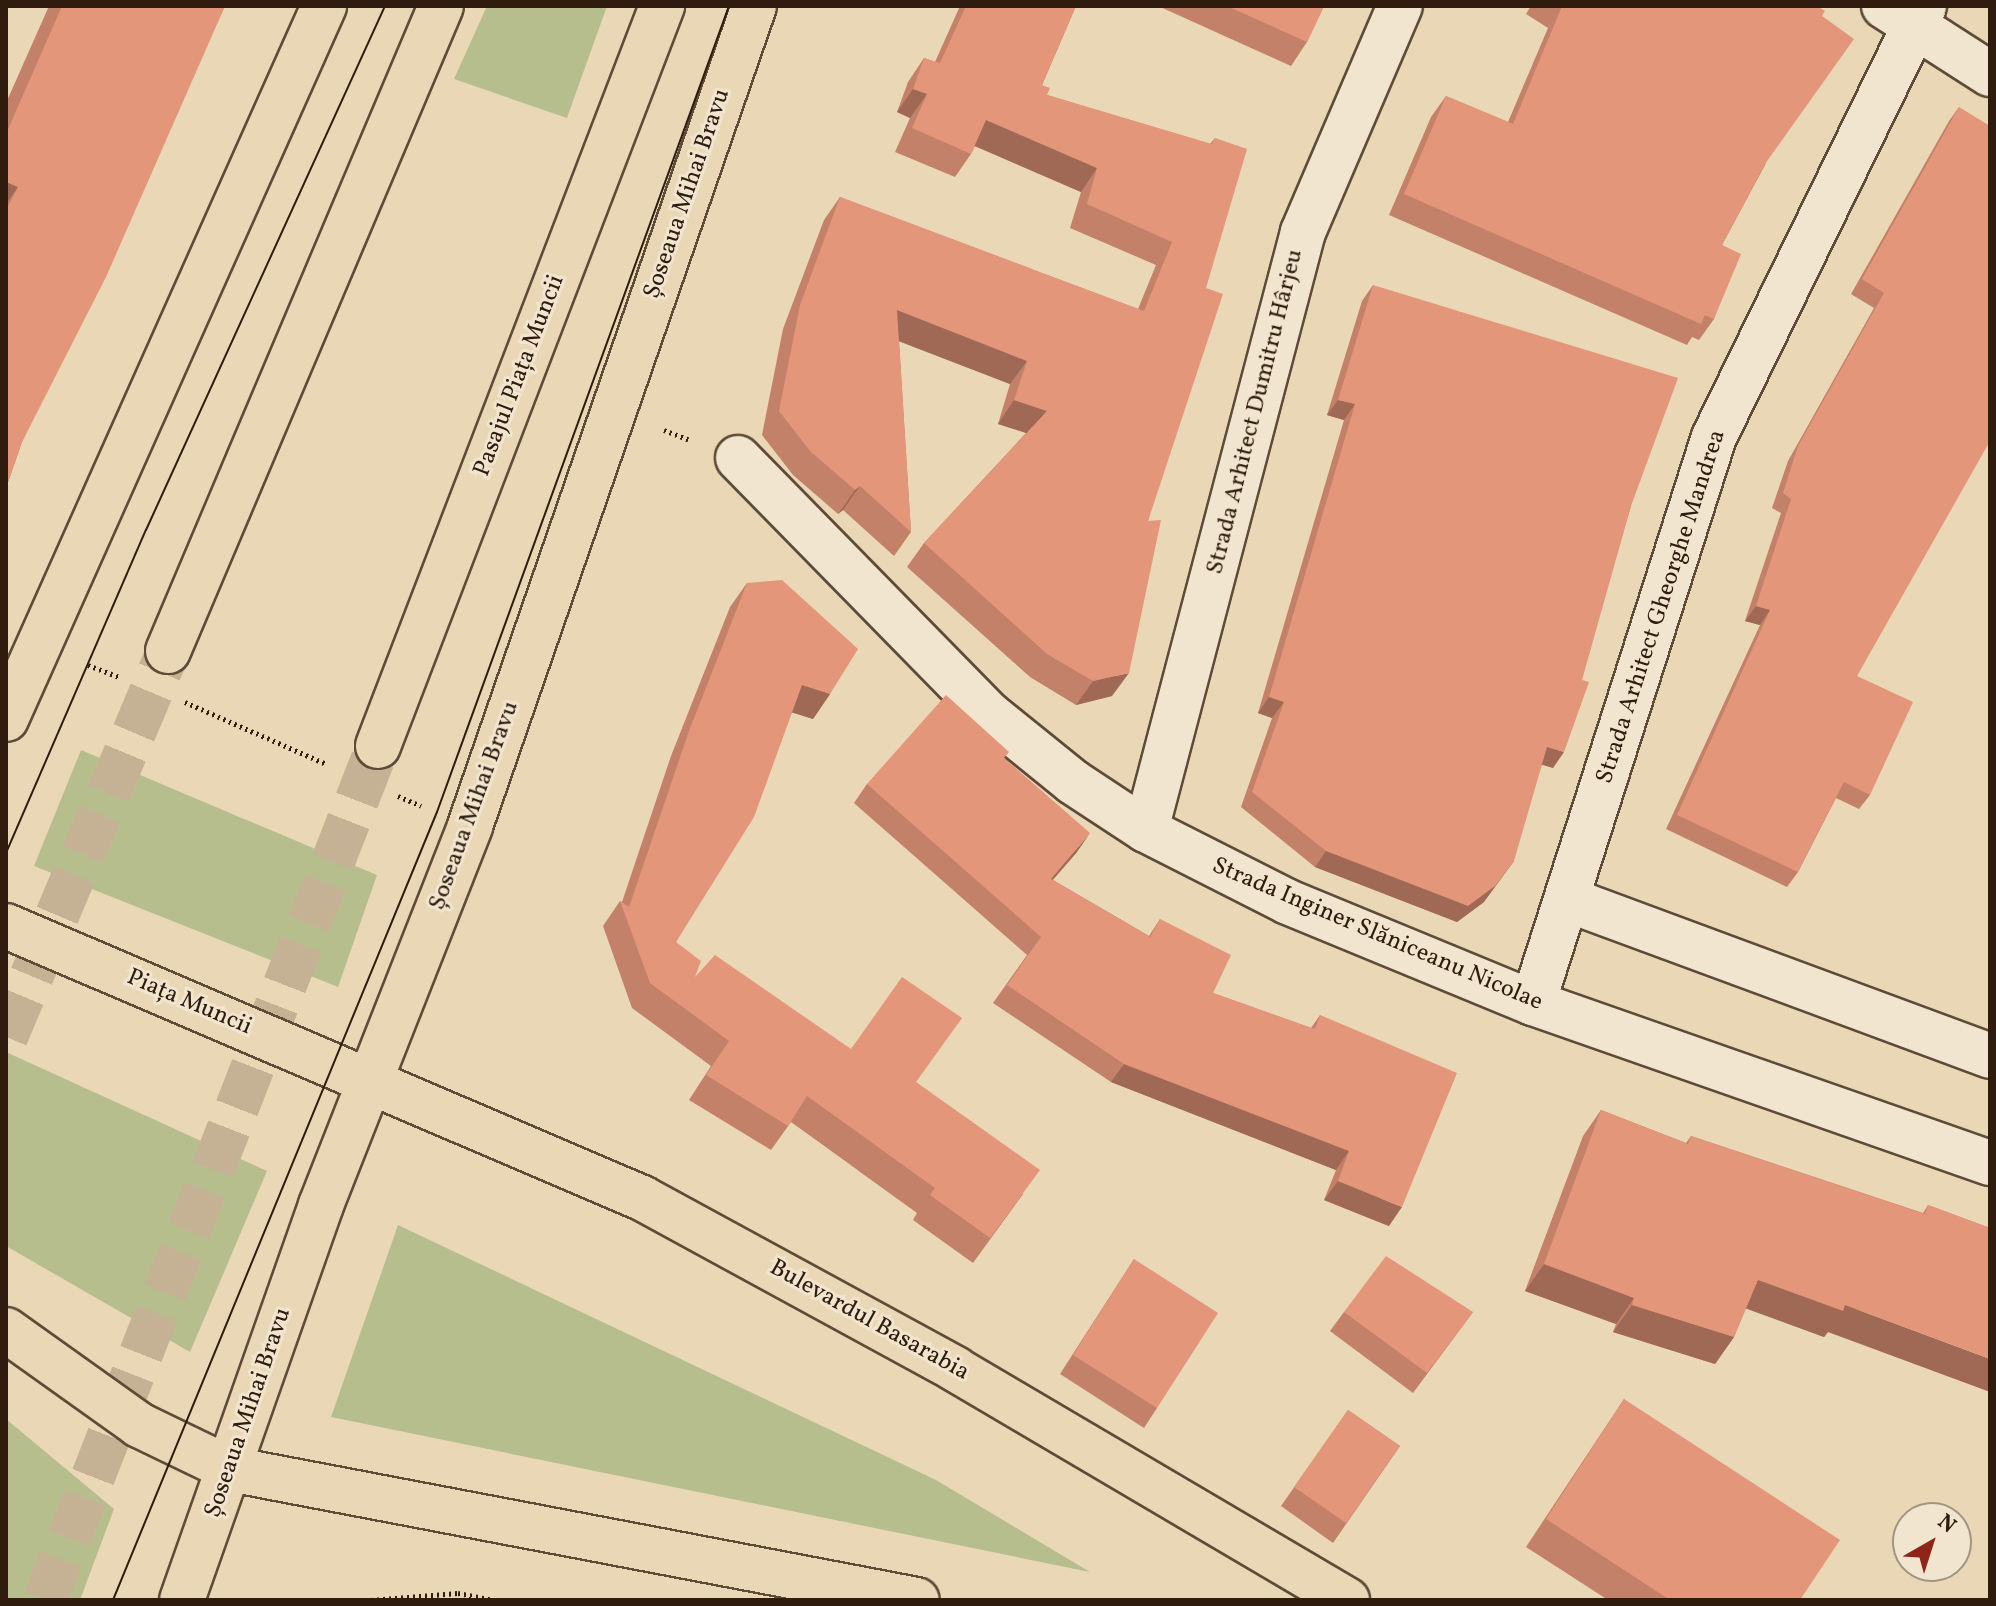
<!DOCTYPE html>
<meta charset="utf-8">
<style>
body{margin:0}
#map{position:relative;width:1996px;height:1606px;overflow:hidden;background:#ead7b5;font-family:Vollkorn,serif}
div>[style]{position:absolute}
.green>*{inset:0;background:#b7be8d}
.major-tunnel>*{height:44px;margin-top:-22px;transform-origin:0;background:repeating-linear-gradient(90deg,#c5b294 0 44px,transparent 0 66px)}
.path>*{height:5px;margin-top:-2.5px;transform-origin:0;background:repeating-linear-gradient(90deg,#2f1c0f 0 2px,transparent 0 6px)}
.roads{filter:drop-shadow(2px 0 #5e4b38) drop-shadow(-2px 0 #5e4b38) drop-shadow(0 2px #5e4b38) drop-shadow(0 -2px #5e4b38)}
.minor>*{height:44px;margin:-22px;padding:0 22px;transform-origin:22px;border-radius:22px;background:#f1e5cf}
.major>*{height:44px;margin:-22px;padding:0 22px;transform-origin:22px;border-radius:22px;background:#ead7b5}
.tram>*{height:2px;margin:-1px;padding:0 1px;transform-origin:1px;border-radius:1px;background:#2f1c0f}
.wall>*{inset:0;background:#c38169}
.shaded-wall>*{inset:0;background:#9f6955}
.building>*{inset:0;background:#e3967a}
span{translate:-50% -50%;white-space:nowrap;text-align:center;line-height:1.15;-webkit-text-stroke:6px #f1e5cf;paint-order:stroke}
.street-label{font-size:24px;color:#2f1c0f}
.frame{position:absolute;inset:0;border:8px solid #2f1c0f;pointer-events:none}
.north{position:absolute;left:1892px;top:1502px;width:80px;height:80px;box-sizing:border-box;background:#f1e5cf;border:2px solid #a39582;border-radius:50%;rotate:39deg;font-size:22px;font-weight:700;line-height:32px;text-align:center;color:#2f1c0f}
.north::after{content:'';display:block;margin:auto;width:28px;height:36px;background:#8f2418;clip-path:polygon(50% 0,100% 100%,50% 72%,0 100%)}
</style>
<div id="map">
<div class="green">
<div style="clip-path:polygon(487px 6px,607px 6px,567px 118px,454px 79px)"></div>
<div style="clip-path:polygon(81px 750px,377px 875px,338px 987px,34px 866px)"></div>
<div style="clip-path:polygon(6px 1052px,267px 1171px,190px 1352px,6px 1246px)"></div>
<div style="clip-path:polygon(398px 1225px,936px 1480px,1090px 1572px,331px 1417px)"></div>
<div style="clip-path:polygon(6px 1419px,114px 1509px,80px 1600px,6px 1600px)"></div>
</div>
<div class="major-tunnel">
<div style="left:6px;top:1037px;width:419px;rotate:-67.2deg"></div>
<div style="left:45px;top:1600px;width:917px;rotate:-68.7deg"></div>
</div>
<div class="path">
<div style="left:664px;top:430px;width:26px;rotate:21deg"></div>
<div style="left:88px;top:665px;width:34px;rotate:21deg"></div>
<div style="left:185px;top:702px;width:154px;rotate:23.7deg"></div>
<div style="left:398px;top:796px;width:25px;rotate:23deg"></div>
<div style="left:371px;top:1600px;width:87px;rotate:-4.6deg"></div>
<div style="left:458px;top:1593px;width:36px;rotate:11deg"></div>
</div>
<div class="roads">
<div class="minor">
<div style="left:1884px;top:6px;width:126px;rotate:32.7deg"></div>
<div style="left:738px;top:458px;width:359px;rotate:45.6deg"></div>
<div style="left:989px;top:714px;width:108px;rotate:39deg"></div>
<div style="left:1073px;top:782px;width:87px;rotate:33.3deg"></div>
<div style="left:1146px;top:830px;width:159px;rotate:26.9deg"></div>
<div style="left:1288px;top:902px;width:265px;rotate:22.4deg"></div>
<div style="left:1533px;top:1003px;width:484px;rotate:19.3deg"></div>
<div style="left:1146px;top:830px;width:618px;rotate:-75.29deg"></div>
<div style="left:1303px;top:232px;width:246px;rotate:-66.8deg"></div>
<div style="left:1569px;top:900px;width:449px;rotate:20.3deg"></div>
<div style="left:1533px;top:1003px;width:594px;rotate:-72.27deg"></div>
<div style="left:1714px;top:437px;width:479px;rotate:-64deg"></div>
</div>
<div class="major">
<div style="left:168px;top:651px;width:700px;rotate:-67.06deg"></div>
<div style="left:6px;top:719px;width:781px;rotate:-65.96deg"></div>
<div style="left:378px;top:746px;width:793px;rotate:-69deg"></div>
<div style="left:6px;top:926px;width:692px;rotate:23.16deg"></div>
<div style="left:642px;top:1198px;width:357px;rotate:28.6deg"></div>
<div style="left:955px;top:1369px;width:455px;rotate:30.5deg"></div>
<div style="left:6px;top:1330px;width:163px;rotate:35.5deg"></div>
<div style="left:139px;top:1425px;width:101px;rotate:25.8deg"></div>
<div style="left:230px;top:1469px;width:699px;rotate:10.8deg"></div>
<div style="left:182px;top:1600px;width:419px;rotate:-70.6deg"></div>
<div style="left:321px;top:1205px;width:407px;rotate:-68.5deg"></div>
<div style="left:470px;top:826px;width:868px;rotate:-70.9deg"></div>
</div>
</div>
<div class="tram">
<div style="left:6px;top:853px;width:352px;rotate:-66.6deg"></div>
<div style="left:146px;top:530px;width:576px;rotate:-65.48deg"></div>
<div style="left:113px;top:1600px;width:852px;rotate:-67.65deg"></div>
<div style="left:437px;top:812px;width:857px;rotate:-70.09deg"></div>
</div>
<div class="wall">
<div style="clip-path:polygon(49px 6px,225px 6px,22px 442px,6px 488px,6px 103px)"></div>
<div style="clip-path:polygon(960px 6px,1076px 6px,1042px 85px,1047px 95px,1210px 144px,1215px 138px,1206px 288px,1148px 521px,1112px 696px,1076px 705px,1030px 677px,907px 567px,924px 543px,1026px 433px,998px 424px,1010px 384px,899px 341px,911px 532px,894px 556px,843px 510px,838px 514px,793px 475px,762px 435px,783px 329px,824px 220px,840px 197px,1138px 309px,1156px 265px,1070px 228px,1081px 192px,975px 146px,971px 154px,955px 177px,895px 152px,910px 118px,897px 112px,908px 82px,924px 58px,935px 62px)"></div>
<div style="clip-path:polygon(1158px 6px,1324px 6px,1307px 42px,1291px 66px)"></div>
<div style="clip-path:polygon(1531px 6px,1817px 6px,1822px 16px,1765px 165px,1722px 245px,1714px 319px,1699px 340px,1692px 337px,1687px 345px,1389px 215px,1431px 117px,1446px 96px,1508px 122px,1548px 28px,1526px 14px)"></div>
<div style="clip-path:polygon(1959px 107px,1857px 676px,1870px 795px,1859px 809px,1836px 798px,1798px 872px,1787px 887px,1666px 829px,1760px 625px,1745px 621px,1781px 513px,1772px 508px,1788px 461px,1874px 308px,1851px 294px,1949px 121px)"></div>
<div style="clip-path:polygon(1373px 285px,1631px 506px,1553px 768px,1542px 764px,1484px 902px,1457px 922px,1315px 867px,1241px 807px,1272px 718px,1258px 713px,1344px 420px,1327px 415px,1362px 301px)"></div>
<div style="clip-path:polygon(747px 583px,830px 694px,813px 719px,792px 712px,676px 942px,695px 977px,851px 1049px,916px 1082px,1023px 1194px,973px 1263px,913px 1220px,917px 1213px,791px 1122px,771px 1150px,689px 1100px,711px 1066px,632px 1008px,603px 926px,620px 901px,622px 902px,671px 756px,730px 607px)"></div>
<div style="clip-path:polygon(1005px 758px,1077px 852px,1053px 880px,1149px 936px,1160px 919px,1213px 993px,1311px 1028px,1320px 1015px,1389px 1226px,1324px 1200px,1336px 1170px,1111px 1082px,993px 1003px,1027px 955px,854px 803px,867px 784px)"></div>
<div style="clip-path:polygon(1601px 1110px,1686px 1143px,1691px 1136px,1923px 1213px,1928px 1205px,1990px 1228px,1828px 1332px,1824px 1337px,1746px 1308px,1734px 1337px,1715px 1364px,1613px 1332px,1616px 1324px,1525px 1291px,1583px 1136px)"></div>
<div style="clip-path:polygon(1134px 1259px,1157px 1408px,1144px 1428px,1060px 1374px)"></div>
<div style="clip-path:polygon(1344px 1312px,1473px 1312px,1413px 1393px,1330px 1331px)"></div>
<div style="clip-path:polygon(1624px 1399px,1800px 1600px,1608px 1600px,1526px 1547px)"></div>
<div style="clip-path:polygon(1348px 1410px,1400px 1446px,1333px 1543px,1281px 1506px)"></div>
</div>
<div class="shaded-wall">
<div style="clip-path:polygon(913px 89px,927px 94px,910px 118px,897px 112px)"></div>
<div style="clip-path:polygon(986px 120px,1097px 168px,1081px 192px,970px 144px)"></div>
<div style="clip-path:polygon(6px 182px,18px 187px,6px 204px)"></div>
<div style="clip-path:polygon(897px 310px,1027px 361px,1010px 384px,880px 334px)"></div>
<div style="clip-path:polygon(1014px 400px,1047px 411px,1030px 434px,998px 424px)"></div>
<div style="clip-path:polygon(1338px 400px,1355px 404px,1344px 420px,1327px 415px)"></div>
<div style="clip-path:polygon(860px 486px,843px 510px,838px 514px,855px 490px)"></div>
<div style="clip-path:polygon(1756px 606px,1770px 610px,1760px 625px,1745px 621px)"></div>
<div style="clip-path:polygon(1129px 673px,1112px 696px,1076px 705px,1093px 681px)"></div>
<div style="clip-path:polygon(802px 685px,830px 694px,813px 719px,784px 710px)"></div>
<div style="clip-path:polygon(1269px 697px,1284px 702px,1272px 718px,1258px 713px)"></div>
<div style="clip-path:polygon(1547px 747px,1564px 752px,1553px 768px,1536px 763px)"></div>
<div style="clip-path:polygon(1090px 833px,1077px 852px,1037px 897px,1051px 879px)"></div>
<div style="clip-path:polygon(1326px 851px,1514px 861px,1484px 902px,1457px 922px,1315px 867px)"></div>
<div style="clip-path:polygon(1124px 1064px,1349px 1151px,1336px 1170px,1111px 1082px)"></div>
<div style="clip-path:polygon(1338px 1181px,1402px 1207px,1389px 1226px,1324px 1200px)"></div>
<div style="clip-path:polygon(1544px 1264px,1634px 1298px,1616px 1324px,1525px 1291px)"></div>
<div style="clip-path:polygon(1758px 1280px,1845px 1305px,1990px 1359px,1990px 1392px,1828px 1332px,1824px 1337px,1739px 1306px)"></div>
<div style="clip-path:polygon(1632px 1305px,1734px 1337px,1715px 1364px,1613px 1332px)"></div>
</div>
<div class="building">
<div style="clip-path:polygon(62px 6px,225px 6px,106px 277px,22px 442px,6px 488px,6px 210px,18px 187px,6px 182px,6px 134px)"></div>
<div style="clip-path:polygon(966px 6px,1076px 6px,1042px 85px,1050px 88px,1047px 95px,1212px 144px,1215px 138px,1247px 149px,1206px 288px,1223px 294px,1148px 521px,1161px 520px,1129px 673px,1093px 681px,1047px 654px,924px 543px,1047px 411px,1014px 400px,1027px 361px,897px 310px,911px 532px,860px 486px,855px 490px,810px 451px,779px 411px,800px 305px,840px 197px,1144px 311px,1172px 242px,1087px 204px,1097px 168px,986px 120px,971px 154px,912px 128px,927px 94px,913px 89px,924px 58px,940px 63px)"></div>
<div style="clip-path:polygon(1227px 6px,1324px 6px,1307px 42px)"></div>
<div style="clip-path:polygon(1562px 6px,1817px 6px,1825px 11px,1822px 16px,1854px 39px,1765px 164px,1722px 245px,1741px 254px,1714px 319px,1705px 315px,1701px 324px,1404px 194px,1446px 96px,1513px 124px)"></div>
<div style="clip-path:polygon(1959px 107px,1990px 126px,1990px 441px,1857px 676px,1913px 702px,1870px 795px,1844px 782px,1798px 872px,1677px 815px,1770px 610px,1756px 606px,1791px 499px,1783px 493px,1798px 446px,1884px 293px,1862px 279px)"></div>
<div style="clip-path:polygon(1373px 285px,1678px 378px,1631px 506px,1582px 680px,1589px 682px,1564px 752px,1547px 747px,1514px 861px,1495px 886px,1468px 906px,1326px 851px,1252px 792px,1284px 702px,1269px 697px,1355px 404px,1338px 400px)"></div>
<div style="clip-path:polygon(782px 580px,858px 649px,830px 694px,802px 685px,754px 817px,676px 942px,701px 961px,695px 977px,715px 955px,851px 1049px,902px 977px,962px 1018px,916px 1082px,1040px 1170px,990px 1238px,930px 1195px,935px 1188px,807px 1096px,788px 1126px,706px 1075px,729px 1041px,650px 983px,620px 901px,629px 907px,689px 731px,747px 583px)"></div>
<div style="clip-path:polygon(946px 695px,1009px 752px,1004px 758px,1090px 833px,1051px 879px,1150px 937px,1160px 919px,1231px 955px,1213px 993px,1315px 1029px,1320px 1015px,1457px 1073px,1402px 1207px,1338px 1181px,1349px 1151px,1124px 1064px,1007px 985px,1041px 937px,867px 784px)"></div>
<div style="clip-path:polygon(1601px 1110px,1688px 1144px,1691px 1136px,1925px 1214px,1928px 1205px,1990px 1228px,1990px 1359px,1845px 1305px,1843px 1311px,1758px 1280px,1734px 1337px,1632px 1305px,1634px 1298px,1544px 1264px)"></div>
<div style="clip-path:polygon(1386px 1256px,1473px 1312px,1427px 1373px,1344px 1312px)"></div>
<div style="clip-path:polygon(1134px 1259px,1218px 1313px,1157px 1408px,1073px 1355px)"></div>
<div style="clip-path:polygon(1624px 1399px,1840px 1540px,1800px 1600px,1670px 1600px,1546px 1519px)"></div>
<div style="clip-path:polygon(1348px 1410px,1400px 1446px,1346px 1523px,1294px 1487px)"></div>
</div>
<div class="street-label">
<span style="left:688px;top:194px;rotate:-71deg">Șoseaua Mihai Bravu</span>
<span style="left:520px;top:376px;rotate:-69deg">Pasajul Piața Muncii</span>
<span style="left:1256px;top:412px;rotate:-76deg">Strada Arhitect Dumitru Hârjeu</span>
<span style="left:1662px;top:607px;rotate:-72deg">Strada Arhitect Gheorghe Mandrea</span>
<span style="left:475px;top:806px;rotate:-70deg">Șoseaua Mihai Bravu</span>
<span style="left:1377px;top:935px;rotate:23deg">Strada Inginer Slăniceanu Nicolae</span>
<span style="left:189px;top:1003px;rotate:23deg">Piața Muncii</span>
<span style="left:869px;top:1321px;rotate:29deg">Bulevardul Basarabia</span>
<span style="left:249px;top:1413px;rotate:-71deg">Șoseaua Mihai Bravu</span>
</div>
<div class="frame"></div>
<div class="north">N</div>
</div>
